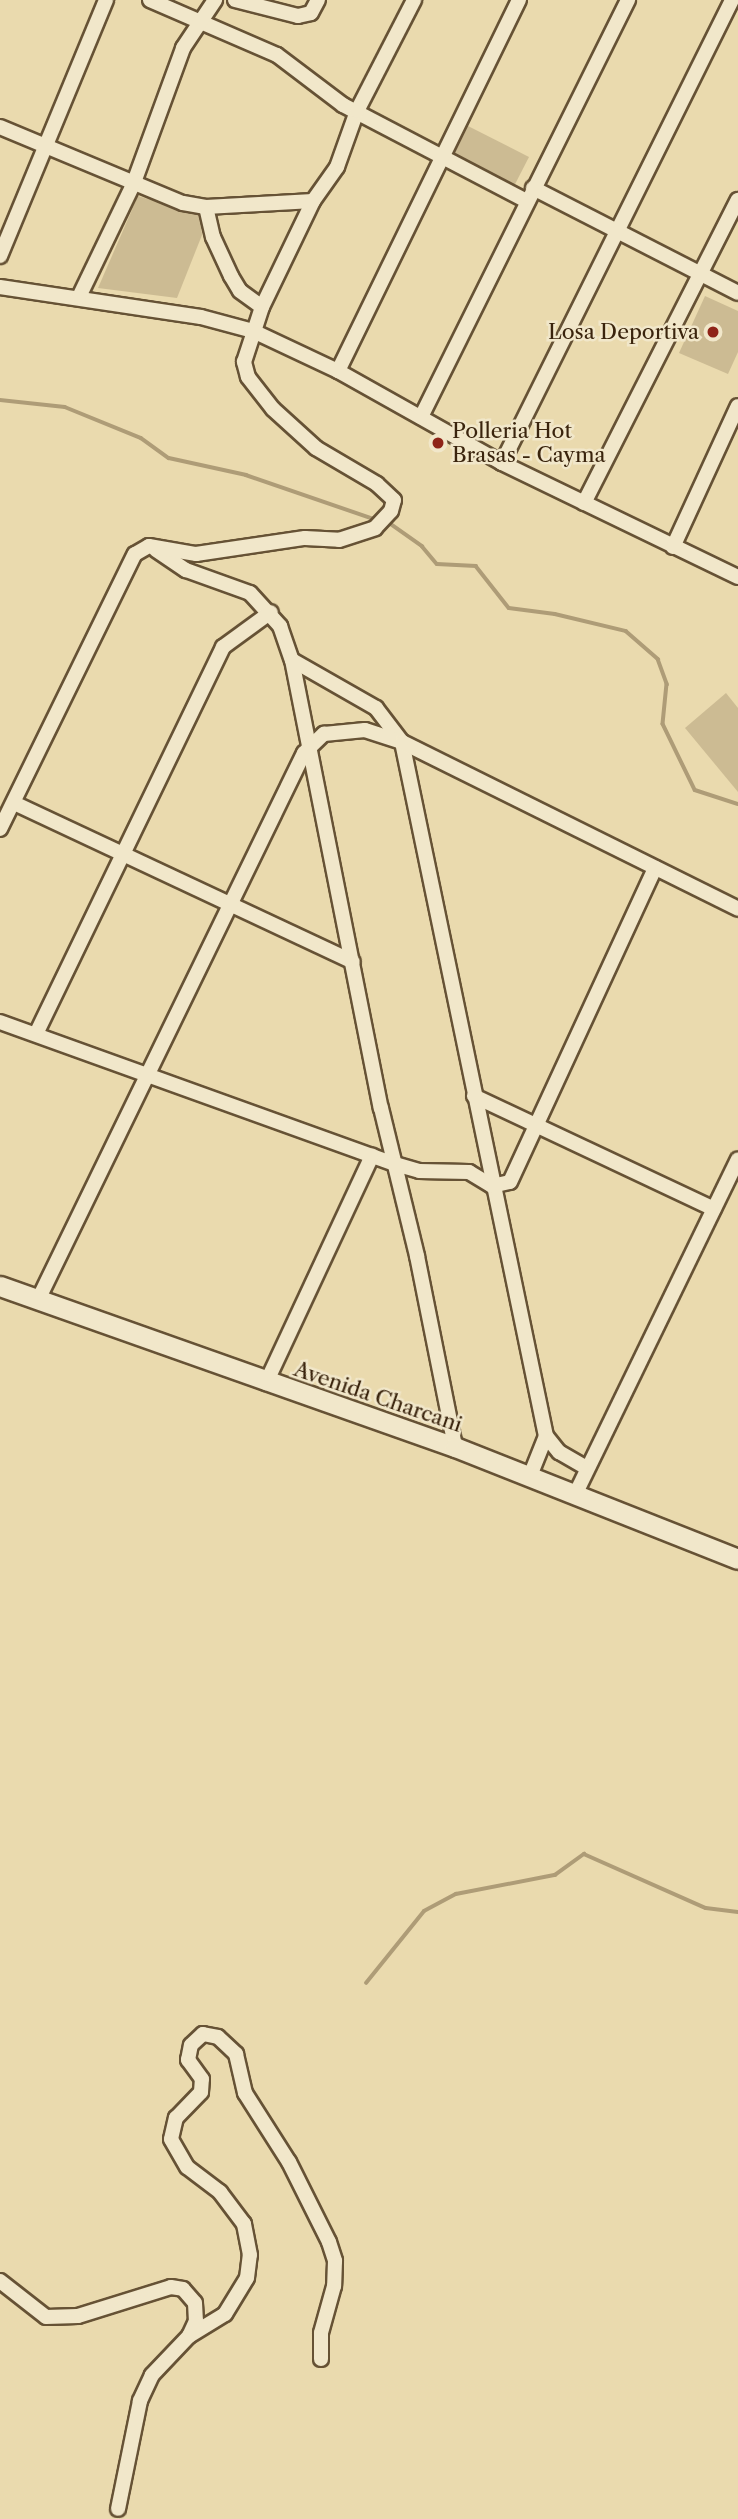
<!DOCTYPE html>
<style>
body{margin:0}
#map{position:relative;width:738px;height:2519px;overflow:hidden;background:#eadaae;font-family:"Libre Caslon Text",serif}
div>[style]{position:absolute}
.green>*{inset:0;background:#ccbb93}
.stream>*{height:3.5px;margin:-1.75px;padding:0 1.75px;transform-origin:1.75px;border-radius:1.75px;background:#ae9c77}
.roads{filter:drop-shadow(2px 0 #665235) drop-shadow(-2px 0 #665235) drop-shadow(0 2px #665235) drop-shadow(0 -2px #665235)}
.minor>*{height:14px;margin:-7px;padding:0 7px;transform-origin:7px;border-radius:7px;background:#f1e7ca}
.secondary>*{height:19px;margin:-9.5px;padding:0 9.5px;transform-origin:9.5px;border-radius:9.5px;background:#f1e7ca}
.dots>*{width:19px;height:19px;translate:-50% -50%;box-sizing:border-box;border:4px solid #f1e7ca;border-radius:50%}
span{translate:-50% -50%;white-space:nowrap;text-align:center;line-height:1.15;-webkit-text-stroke:5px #f1e7ca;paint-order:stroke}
.poi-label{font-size:21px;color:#3a240d}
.right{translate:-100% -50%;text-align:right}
.left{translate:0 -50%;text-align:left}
.street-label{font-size:21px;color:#3a240d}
</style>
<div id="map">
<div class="green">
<div style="clip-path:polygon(468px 126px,529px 157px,511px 192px,448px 167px)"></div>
<div style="clip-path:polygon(138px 196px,200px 215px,202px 235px,177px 298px,98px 288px)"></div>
<div style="clip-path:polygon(705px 296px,738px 311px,738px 352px,728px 374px,679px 353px)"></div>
<div style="clip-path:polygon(726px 693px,738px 708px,738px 792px,685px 728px)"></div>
</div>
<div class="stream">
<div style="left:0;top:400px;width:65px;rotate:6.1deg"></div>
<div style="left:65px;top:407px;width:82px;rotate:22.2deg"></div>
<div style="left:141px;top:438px;width:34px;rotate:36deg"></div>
<div style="left:169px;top:458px;width:79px;rotate:12.4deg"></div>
<div style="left:246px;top:475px;width:139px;rotate:19deg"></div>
<div style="left:388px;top:522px;width:42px;rotate:35.2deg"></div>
<div style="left:422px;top:546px;width:23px;rotate:50deg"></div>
<div style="left:437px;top:564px;width:39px;rotate:3deg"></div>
<div style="left:476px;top:566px;width:53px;rotate:51.8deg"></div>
<div style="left:509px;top:608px;width:46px;rotate:7.4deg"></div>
<div style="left:555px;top:614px;width:73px;rotate:13.5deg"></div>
<div style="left:626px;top:631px;width:43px;rotate:41.2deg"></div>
<div style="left:658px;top:659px;width:27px;rotate:70deg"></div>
<div style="left:667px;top:684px;width:40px;rotate:95.7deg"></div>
<div style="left:663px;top:724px;width:73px;rotate:64.1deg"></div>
<div style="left:695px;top:790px;width:45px;rotate:18deg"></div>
<div style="left:366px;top:1983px;width:92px;rotate:-51.1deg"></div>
<div style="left:424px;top:1911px;width:36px;rotate:-28deg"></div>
<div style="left:456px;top:1894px;width:101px;rotate:-10.9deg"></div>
<div style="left:555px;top:1875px;width:36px;rotate:-36deg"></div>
<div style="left:584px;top:1854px;width:133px;rotate:23.9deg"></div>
<div style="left:706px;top:1908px;width:32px;rotate:7deg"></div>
</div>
<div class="roads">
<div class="minor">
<div style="left:150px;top:0;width:138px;rotate:23.4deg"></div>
<div style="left:277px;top:55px;width:83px;rotate:37.1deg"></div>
<div style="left:343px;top:105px;width:208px;rotate:27.6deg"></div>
<div style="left:235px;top:0;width:65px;rotate:14.3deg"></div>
<div style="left:298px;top:16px;width:13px;rotate:-13deg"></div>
<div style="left:311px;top:13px;width:15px;rotate:-62deg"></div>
<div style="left:0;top:127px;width:198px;rotate:22.6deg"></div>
<div style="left:183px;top:203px;width:23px;rotate:10deg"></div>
<div style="left:206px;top:207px;width:107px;rotate:-3.2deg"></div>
<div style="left:533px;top:188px;width:230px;rotate:27.1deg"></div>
<div style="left:206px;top:207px;width:31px;rotate:77deg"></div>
<div style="left:213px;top:237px;width:43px;rotate:65.2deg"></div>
<div style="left:231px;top:276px;width:17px;rotate:59deg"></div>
<div style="left:240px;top:291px;width:27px;rotate:36deg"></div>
<div style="left:0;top:256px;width:277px;rotate:-67.5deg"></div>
<div style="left:0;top:287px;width:203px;rotate:8.5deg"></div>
<div style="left:201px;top:317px;width:54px;rotate:15.1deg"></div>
<div style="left:253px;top:331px;width:94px;rotate:25.2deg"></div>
<div style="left:338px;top:371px;width:188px;rotate:29.3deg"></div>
<div style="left:502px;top:463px;width:262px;rotate:25.8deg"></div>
<div style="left:79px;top:297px;width:124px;rotate:-64.3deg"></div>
<div style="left:133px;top:185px;width:146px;rotate:-69.9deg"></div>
<div style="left:183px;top:48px;width:58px;rotate:-56.3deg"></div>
<div style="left:338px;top:371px;width:413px;rotate:-64deg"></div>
<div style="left:421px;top:417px;width:466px;rotate:-63.6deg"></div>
<div style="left:502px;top:463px;width:517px;rotate:-63.58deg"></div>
<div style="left:584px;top:503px;width:340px;rotate:-63.1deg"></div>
<div style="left:673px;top:547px;width:155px;rotate:-65.3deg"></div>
<div style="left:156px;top:550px;width:36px;rotate:34deg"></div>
<div style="left:186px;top:570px;width:68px;rotate:19.8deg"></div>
<div style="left:250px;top:593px;width:45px;rotate:47.7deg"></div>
<div style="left:280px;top:626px;width:36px;rotate:71deg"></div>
<div style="left:292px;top:660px;width:457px;rotate:78.8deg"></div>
<div style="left:381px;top:1108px;width:152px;rotate:76.3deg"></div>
<div style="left:417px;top:1256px;width:195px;rotate:78.7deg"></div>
<div style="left:292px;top:660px;width:97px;rotate:29.7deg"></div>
<div style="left:376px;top:708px;width:43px;rotate:52.6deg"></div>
<div style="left:402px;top:742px;width:709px;rotate:78.28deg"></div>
<div style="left:546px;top:1436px;width:21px;rotate:51deg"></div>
<div style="left:559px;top:1452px;width:32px;rotate:30deg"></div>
<div style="left:14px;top:803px;width:374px;rotate:25.1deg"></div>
<div style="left:0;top:829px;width:306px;rotate:-63.9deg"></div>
<div style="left:135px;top:554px;width:16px;rotate:-30deg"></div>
<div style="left:149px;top:546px;width:48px;rotate:9.7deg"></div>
<div style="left:196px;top:554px;width:110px;rotate:-8.4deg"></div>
<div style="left:305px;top:538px;width:34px;rotate:3deg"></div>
<div style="left:339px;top:540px;width:38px;rotate:-18deg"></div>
<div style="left:375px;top:528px;width:23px;rotate:-47deg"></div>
<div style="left:391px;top:511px;width:11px;rotate:-75deg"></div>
<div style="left:394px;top:500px;width:23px;rotate:-137deg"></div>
<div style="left:377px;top:484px;width:71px;rotate:-149.5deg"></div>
<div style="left:316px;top:448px;width:58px;rotate:-137.8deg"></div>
<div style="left:273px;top:409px;width:41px;rotate:-128deg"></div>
<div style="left:248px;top:377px;width:16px;rotate:-105deg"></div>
<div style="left:244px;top:362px;width:58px;rotate:-71.9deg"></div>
<div style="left:262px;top:307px;width:118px;rotate:-64.3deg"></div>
<div style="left:313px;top:201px;width:42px;rotate:-54.8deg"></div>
<div style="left:337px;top:167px;width:59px;rotate:-70.3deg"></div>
<div style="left:357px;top:111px;width:125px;rotate:-62.8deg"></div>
<div style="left:0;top:1022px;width:420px;rotate:19.8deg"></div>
<div style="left:395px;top:1164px;width:25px;rotate:16deg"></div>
<div style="left:419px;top:1171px;width:50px;rotate:1.1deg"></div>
<div style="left:469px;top:1172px;width:27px;rotate:31deg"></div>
<div style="left:492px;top:1186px;width:18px;rotate:-13deg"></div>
<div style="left:510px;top:1182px;width:346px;rotate:-65.2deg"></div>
<div style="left:36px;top:1034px;width:430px;rotate:-64.2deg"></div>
<div style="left:223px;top:647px;width:59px;rotate:-36.1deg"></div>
<div style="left:474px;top:1096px;width:265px;rotate:25.2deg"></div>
<div style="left:38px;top:1300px;width:608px;rotate:-64.07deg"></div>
<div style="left:304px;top:753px;width:28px;rotate:-44deg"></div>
<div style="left:324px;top:734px;width:41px;rotate:-5.6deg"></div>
<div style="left:365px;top:730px;width:39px;rotate:18deg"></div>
<div style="left:402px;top:742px;width:375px;rotate:26.4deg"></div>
<div style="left:266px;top:1383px;width:251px;rotate:-65deg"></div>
<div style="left:530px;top:1476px;width:43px;rotate:-68.2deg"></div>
<div style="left:575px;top:1495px;width:373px;rotate:-64.1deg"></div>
<div style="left:0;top:2281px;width:58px;rotate:38deg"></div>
<div style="left:46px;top:2317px;width:32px;rotate:-2deg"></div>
<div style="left:78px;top:2316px;width:97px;rotate:-17.3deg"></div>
<div style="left:171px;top:2287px;width:12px;rotate:9deg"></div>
<div style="left:183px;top:2289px;width:18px;rotate:49deg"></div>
<div style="left:195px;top:2303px;width:18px;rotate:87deg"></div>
<div style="left:196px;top:2321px;width:17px;rotate:115deg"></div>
<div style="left:189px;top:2336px;width:54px;rotate:133.5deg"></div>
<div style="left:152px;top:2375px;width:29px;rotate:115deg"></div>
<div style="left:140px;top:2401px;width:110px;rotate:101.5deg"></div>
<div style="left:189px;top:2336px;width:42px;rotate:-31.4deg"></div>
<div style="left:225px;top:2314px;width:42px;rotate:-58.6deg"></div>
<div style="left:247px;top:2278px;width:23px;rotate:-83deg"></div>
<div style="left:250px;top:2255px;width:32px;rotate:-101deg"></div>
<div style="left:244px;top:2224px;width:40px;rotate:-127deg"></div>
<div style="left:220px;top:2192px;width:41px;rotate:-142.9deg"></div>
<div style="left:187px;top:2167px;width:32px;rotate:-120deg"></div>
<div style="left:171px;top:2139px;width:22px;rotate:-77deg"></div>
<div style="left:176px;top:2118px;width:36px;rotate:-46deg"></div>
<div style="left:201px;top:2092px;width:13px;rotate:-86deg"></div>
<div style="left:202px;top:2079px;width:24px;rotate:-126deg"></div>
<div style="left:188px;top:2060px;width:15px;rotate:-79deg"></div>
<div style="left:191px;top:2045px;width:16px;rotate:-43deg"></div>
<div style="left:203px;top:2034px;width:15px;rotate:11deg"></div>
<div style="left:218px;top:2037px;width:25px;rotate:43deg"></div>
<div style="left:236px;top:2054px;width:40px;rotate:77deg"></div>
<div style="left:245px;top:2093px;width:82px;rotate:57.5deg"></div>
<div style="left:289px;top:2162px;width:89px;rotate:63.4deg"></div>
<div style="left:329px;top:2242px;width:20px;rotate:72deg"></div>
<div style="left:335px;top:2261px;width:25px;rotate:92deg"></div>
<div style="left:334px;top:2286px;width:49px;rotate:105.5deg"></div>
<div style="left:321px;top:2333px;width:26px;rotate:90deg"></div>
</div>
<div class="secondary">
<div style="left:0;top:1286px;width:483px;rotate:19.5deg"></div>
<div style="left:455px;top:1447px;width:304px;rotate:21.6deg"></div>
</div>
</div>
<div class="dots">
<div style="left:713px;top:332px;background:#8f2418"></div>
<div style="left:438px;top:443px;background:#8f2418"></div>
</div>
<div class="poi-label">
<span class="right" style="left:699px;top:332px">Losa Deportiva</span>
<span class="left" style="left:452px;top:443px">Polleria Hot<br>Brasas - Cayma</span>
</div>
<div class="street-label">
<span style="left:378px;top:1397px;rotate:19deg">Avenida Charcani</span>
</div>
</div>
